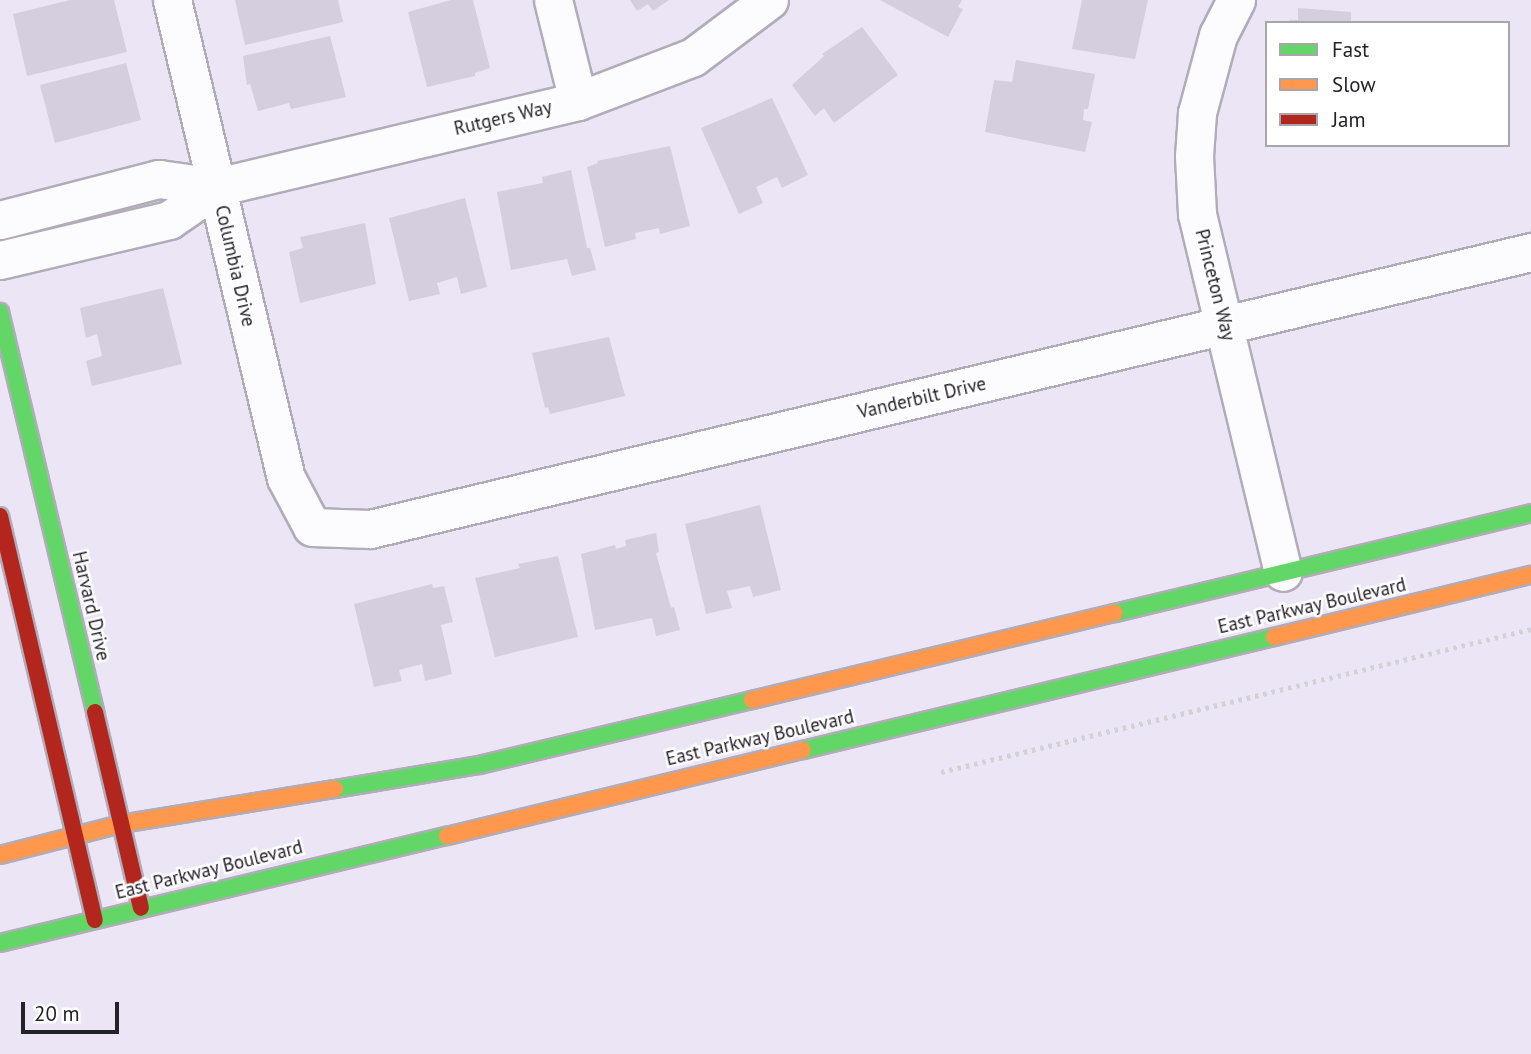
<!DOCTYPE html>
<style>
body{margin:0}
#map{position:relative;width:1531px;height:1054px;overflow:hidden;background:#ebe5f5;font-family:"PT Sans",sans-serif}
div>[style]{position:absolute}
.building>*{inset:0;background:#d5cedf}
.path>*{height:4.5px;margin-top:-2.25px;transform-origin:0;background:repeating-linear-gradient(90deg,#d2d1d5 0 3.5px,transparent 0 8.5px)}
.roads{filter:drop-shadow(2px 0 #b1acb8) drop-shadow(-2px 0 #b1acb8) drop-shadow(0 2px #b1acb8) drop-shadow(0 -2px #b1acb8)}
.street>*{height:37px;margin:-18.5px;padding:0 18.5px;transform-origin:18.5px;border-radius:18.5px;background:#fcfbfe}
.fast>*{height:16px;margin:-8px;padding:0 8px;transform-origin:8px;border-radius:8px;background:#63d668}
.slow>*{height:16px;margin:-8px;padding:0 8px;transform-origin:8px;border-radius:8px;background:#ff974d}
.jam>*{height:16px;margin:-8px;padding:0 8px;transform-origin:8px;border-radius:8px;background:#b3261e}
span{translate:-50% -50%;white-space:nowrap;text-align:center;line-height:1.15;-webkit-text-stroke:5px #fff;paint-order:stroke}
.street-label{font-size:19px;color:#25212b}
.legend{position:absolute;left:1265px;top:21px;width:245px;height:126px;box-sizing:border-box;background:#fff;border:2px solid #a8a6aa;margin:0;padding:9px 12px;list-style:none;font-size:21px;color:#25212b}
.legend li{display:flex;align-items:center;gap:14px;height:35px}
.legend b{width:35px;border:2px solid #a8a6aa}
.scale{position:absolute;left:21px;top:1002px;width:98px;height:32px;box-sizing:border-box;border:4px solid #25212b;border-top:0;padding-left:9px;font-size:21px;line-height:24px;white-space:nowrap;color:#25212b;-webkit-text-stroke:5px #fff;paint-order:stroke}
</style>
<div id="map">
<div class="building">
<div style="clip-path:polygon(70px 0,114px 0,127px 52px,27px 76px,13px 14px)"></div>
<div style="clip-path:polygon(235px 0,338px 0,343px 22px,245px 45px)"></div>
<div style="clip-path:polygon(451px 0,473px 0,490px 68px,475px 73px,475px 76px,427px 87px,408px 12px)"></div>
<div style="clip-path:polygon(630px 0,669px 0,653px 11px,648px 4px,637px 11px)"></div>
<div style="clip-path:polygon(880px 0,962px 0,958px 7px,963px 9px,948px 37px)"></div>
<div style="clip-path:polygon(1082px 0,1148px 0,1135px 59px,1072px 49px)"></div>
<div style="clip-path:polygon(1298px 8px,1351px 12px,1351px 23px,1289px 23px,1289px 20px,1298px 20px)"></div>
<div style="clip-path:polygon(862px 27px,898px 75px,834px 123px,824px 108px,815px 116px,792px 85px,824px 56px,822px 54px)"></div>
<div style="clip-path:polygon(330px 36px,346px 97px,291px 109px,289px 103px,258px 111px,250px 84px,247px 85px,243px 56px)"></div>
<div style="clip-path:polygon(1016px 60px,1095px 74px,1088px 109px,1084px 109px,1083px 120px,1092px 122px,1085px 152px,985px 132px,994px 80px,1012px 82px)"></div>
<div style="clip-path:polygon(126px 63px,141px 120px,55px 143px,40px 85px)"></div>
<div style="clip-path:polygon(772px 98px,808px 175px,782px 188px,777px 177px,756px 187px,763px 203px,739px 214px,701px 128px)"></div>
<div style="clip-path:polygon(670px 146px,690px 226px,660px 234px,659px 228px,635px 233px,636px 239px,605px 247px,587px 167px,598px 163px,597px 161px)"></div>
<div style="clip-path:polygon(571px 170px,587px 248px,590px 248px,596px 270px,572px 276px,567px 259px,511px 270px,497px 192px,543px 183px,542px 177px)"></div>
<div style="clip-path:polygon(465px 198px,487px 287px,461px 294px,457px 277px,437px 283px,440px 294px,409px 301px,389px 218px)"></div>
<div style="clip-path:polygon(365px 223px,376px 284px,300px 303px,289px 252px,303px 248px,300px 237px)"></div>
<div style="clip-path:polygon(163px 288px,182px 364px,92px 386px,86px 361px,102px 356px,97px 334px,86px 338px,80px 308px)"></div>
<div style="clip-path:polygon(609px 337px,625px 396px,550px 414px,548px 407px,545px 408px,532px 353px)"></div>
<div style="clip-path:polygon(760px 505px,781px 590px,753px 597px,750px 586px,727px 591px,732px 608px,706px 614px,685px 524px)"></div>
<div style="clip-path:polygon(656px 533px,659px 552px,656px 553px,671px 608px,674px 607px,680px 630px,656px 636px,652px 618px,595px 630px,581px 554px,615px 545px,616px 549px,626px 546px,625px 540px)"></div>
<div style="clip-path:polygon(558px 556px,578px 637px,495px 657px,475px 578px,520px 568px,518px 564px)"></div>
<div style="clip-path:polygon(432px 584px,433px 588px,444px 586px,453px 622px,441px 625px,452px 674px,425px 681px,422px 664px,399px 670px,402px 681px,374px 687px,354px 604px)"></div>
</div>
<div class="path">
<div style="left:941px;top:772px;width:607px;rotate:-13.62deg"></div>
</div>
<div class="roads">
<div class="street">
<div style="left:172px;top:0;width:491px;rotate:76.6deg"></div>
<div style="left:286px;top:478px;width:55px;rotate:62deg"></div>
<div style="left:312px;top:527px;width:58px;rotate:2deg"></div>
<div style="left:370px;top:529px;width:1194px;rotate:-13.42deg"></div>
<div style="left:553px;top:0;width:104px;rotate:76.1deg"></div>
<div style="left:1236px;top:0;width:39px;rotate:117deg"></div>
<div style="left:1218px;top:35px;width:81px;rotate:105.1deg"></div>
<div style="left:1197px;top:113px;width:43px;rotate:94deg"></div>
<div style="left:1194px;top:156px;width:58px;rotate:87deg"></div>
<div style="left:1197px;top:214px;width:368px;rotate:76.5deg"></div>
<div style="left:0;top:220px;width:164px;rotate:-14.5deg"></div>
<div style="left:159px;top:179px;width:59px;rotate:7.9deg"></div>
<div style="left:0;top:260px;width:174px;rotate:-13.3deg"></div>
<div style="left:169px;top:220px;width:58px;rotate:-34.5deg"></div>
<div style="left:217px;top:187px;width:371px;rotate:-13.4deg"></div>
<div style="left:578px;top:101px;width:123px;rotate:-20.9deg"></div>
<div style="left:693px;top:57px;width:95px;rotate:-36.9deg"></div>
</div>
<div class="fast">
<div style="left:0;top:312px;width:411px;rotate:76.6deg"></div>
<div style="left:1115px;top:613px;width:428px;rotate:-13.5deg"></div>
<div style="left:803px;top:750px;width:484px;rotate:-13.5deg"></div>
<div style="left:335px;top:789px;width:146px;rotate:-9.5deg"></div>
<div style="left:479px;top:765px;width:281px;rotate:-13.4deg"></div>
<div style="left:0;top:943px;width:460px;rotate:-13.5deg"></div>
</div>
<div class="slow">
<div style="left:1274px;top:637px;width:264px;rotate:-13.6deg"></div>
<div style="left:752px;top:700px;width:373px;rotate:-13.5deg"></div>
<div style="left:447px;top:836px;width:366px;rotate:-13.6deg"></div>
<div style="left:0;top:855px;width:125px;rotate:-14.4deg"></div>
<div style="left:121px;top:824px;width:217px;rotate:-9.3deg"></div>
</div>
<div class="jam">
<div style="left:0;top:516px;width:415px;rotate:76.8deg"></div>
<div style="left:95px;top:712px;width:201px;rotate:76.8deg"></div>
</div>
</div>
<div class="street-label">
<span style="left:503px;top:118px;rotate:-13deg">Rutgers Way</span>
<span style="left:235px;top:266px;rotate:77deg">Columbia Drive</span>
<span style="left:1215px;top:285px;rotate:76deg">Princeton Way</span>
<span style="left:922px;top:398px;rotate:-13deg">Vanderbilt Drive</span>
<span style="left:91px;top:606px;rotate:77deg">Harvard Drive</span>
<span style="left:1312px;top:606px;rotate:-13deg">East Parkway Boulevard</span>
<span style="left:760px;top:738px;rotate:-13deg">East Parkway Boulevard</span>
<span style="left:209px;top:870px;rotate:-14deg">East Parkway Boulevard</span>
</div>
<ul class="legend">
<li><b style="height:9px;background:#63d668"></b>Fast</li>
<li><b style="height:9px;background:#ff974d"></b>Slow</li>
<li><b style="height:9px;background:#b3261e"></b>Jam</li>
</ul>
<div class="scale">20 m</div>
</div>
